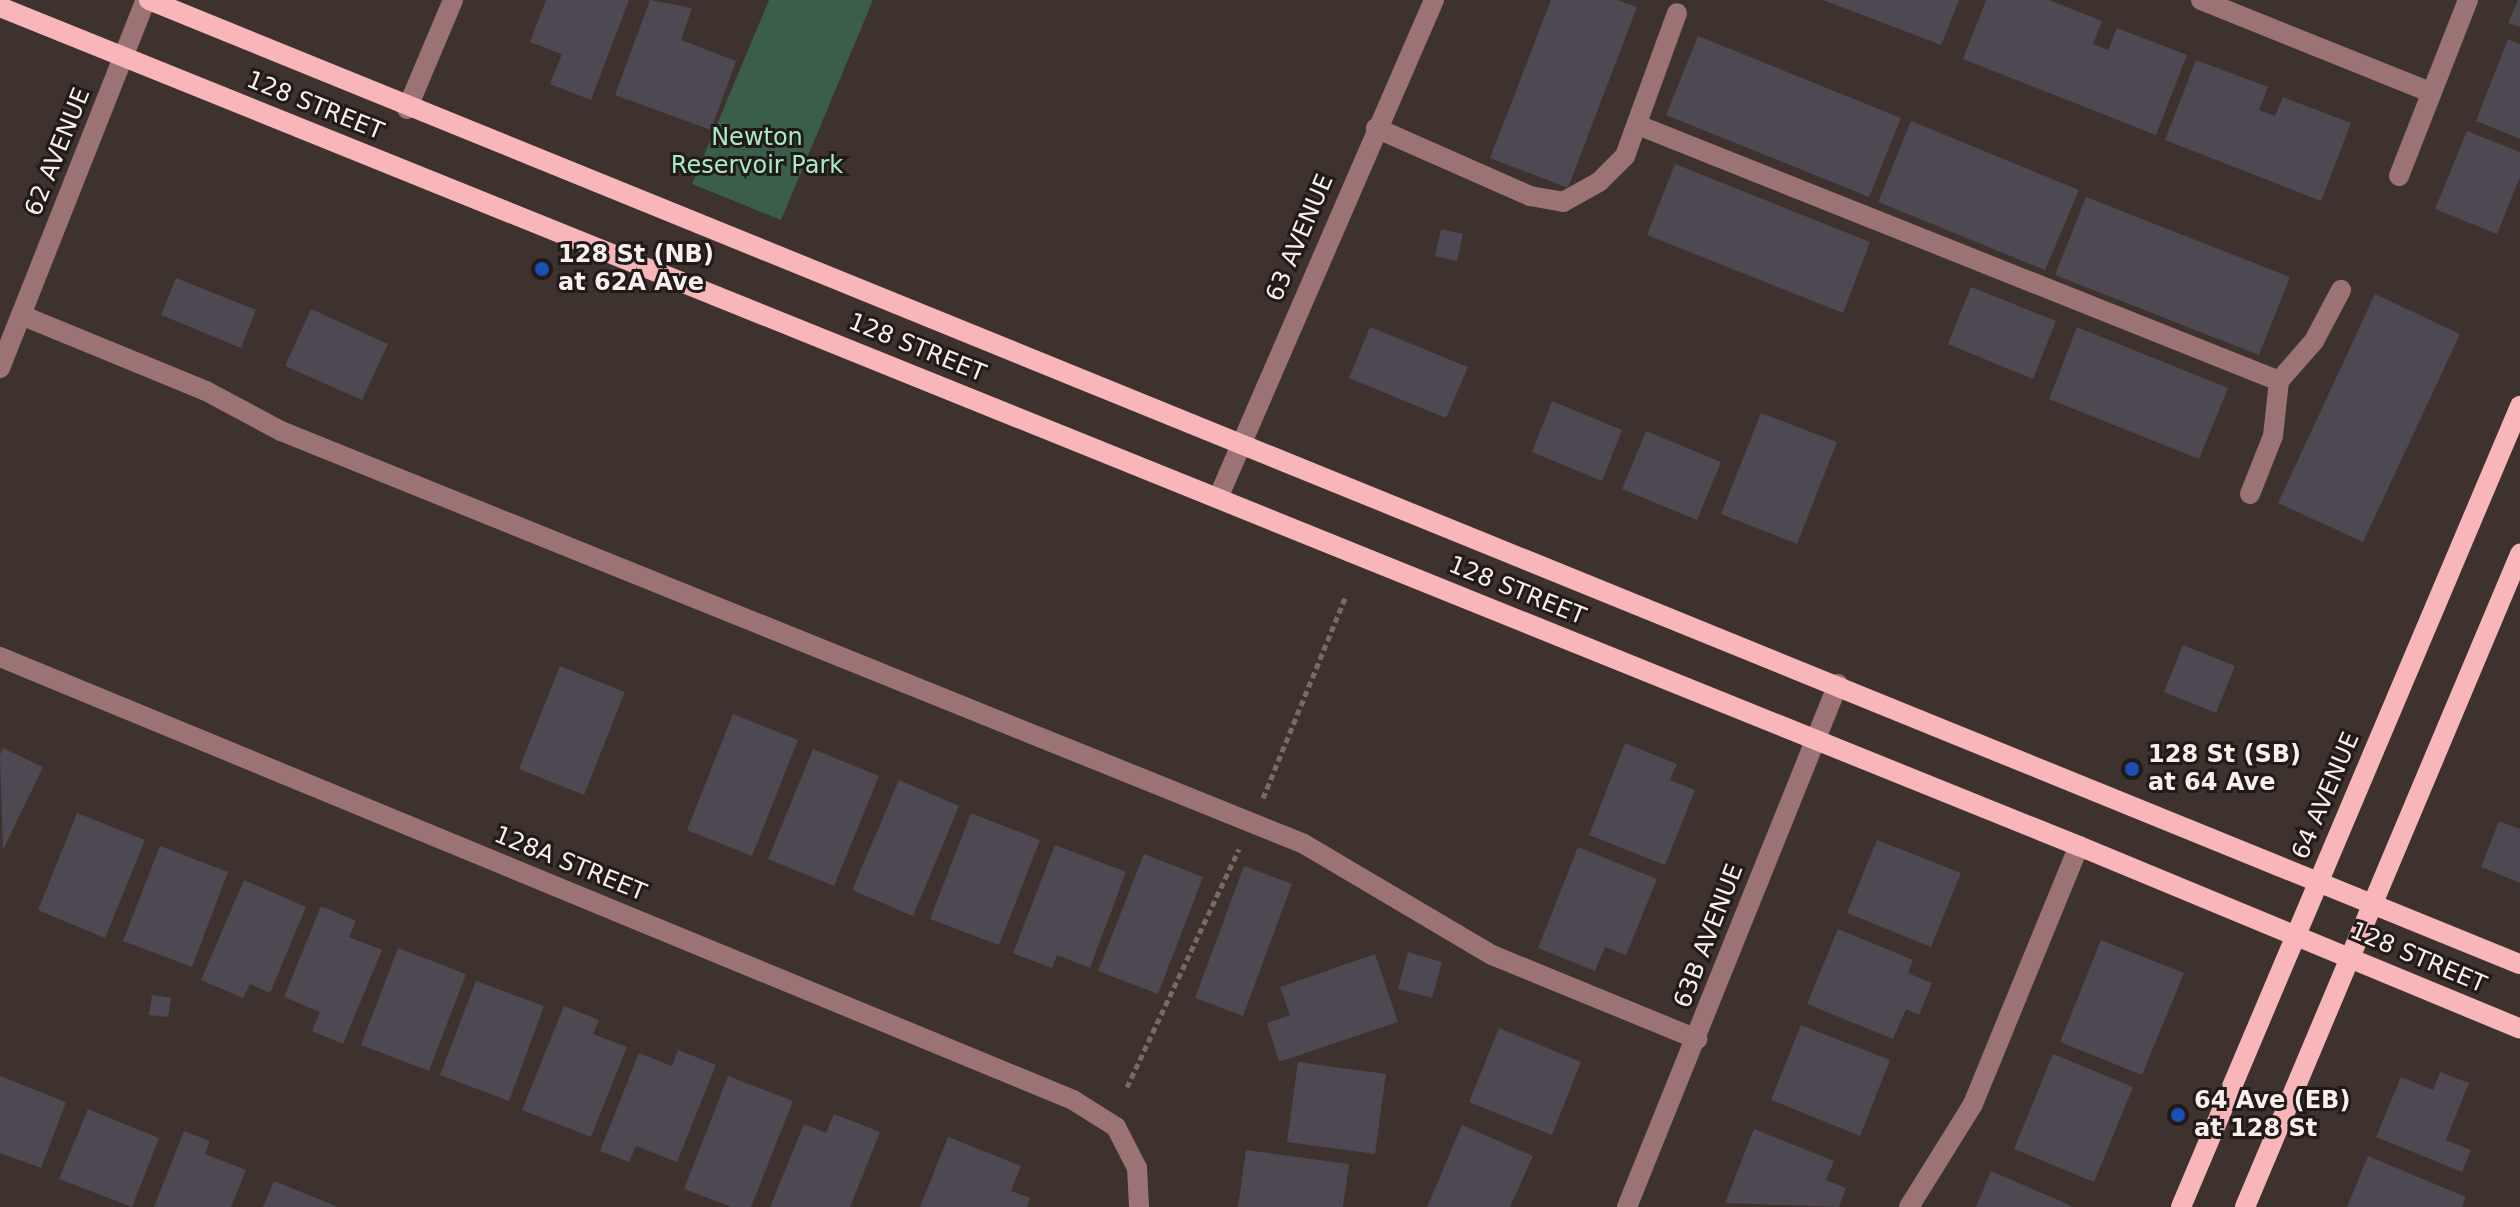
<!DOCTYPE html>
<style>
body{margin:0}
#map{position:relative;width:2520px;height:1207px;overflow:hidden;background:#3d322d;font-family:"DejaVu Sans",sans-serif}
div>[style]{position:absolute}
.green>*{inset:0;background:#3a5e49}
.building>*{inset:0;background:#4d4852}
.path>*{height:5px;margin-top:-2.5px;transform-origin:0;background:repeating-linear-gradient(90deg,#766b67 0 6px,transparent 0 10px)}
.minor>*{height:20px;margin:-10px;padding:0 10px;transform-origin:10px;border-radius:10px;background:#9c7375}
.major>*{height:20px;margin:-10px;padding:0 10px;transform-origin:10px;border-radius:10px;background:#f9b6ba}
.dots>*{width:22px;height:22px;translate:-50% -50%;box-sizing:border-box;border:4px solid #201b19;border-radius:50%}
span{translate:-50% -50%;white-space:nowrap;text-align:center;line-height:1.15;-webkit-text-stroke:6px #201b19;paint-order:stroke}
.street-label{font-size:24px;color:#f8f0ed}
.park-label{font-size:24px;color:#abebc4}
.poi-label{font-size:24px;color:#f8f0ed;font-weight:700}
.left{translate:0 -50%;text-align:left}
</style>
<div id="map">
<div class="green">
<div style="clip-path:polygon(769px 0,873px 0,781px 220px,692px 184px)"></div>
</div>
<div class="building">
<div style="clip-path:polygon(546px 0,629px 0,591px 100px,550px 84px,562px 54px,530px 42px)"></div>
<div style="clip-path:polygon(650px 0,692px 8px,681px 40px,736px 61px,711px 130px,615px 95px)"></div>
<div style="clip-path:polygon(1551px 0,1617px 0,1637px 7px,1568px 188px,1490px 158px)"></div>
<div style="clip-path:polygon(1823px 0,1959px 0,1941px 45px)"></div>
<div style="clip-path:polygon(1986px 0,2049px 0,2102px 21px,2093px 44px,2108px 50px,2117px 28px,2187px 55px,2156px 135px,1963px 59px)"></div>
<div style="clip-path:polygon(2518px 0,2520px 0,2520px 27px,2508px 23px)"></div>
<div style="clip-path:polygon(1698px 36px,1901px 118px,1869px 197px,1666px 115px)"></div>
<div style="clip-path:polygon(2508px 39px,2520px 44px,2520px 139px,2476px 121px)"></div>
<div style="clip-path:polygon(2196px 60px,2268px 87px,2259px 110px,2275px 116px,2283px 97px,2351px 123px,2321px 201px,2165px 140px)"></div>
<div style="clip-path:polygon(1911px 121px,2079px 190px,2045px 270px,1878px 202px)"></div>
<div style="clip-path:polygon(2467px 131px,2520px 152px,2520px 177px,2497px 234px,2435px 209px)"></div>
<div style="clip-path:polygon(1675px 164px,1870px 242px,1843px 313px,1647px 235px)"></div>
<div style="clip-path:polygon(2086px 197px,2290px 277px,2259px 355px,2055px 275px)"></div>
<div style="clip-path:polygon(1441px 229px,1463px 234px,1457px 261px,1435px 256px)"></div>
<div style="clip-path:polygon(176px 278px,256px 310px,241px 348px,161px 315px)"></div>
<div style="clip-path:polygon(1971px 287px,2056px 321px,2033px 379px,1948px 344px)"></div>
<div style="clip-path:polygon(2375px 294px,2460px 334px,2363px 542px,2278px 503px)"></div>
<div style="clip-path:polygon(311px 309px,388px 344px,362px 400px,285px 366px)"></div>
<div style="clip-path:polygon(1370px 327px,1468px 367px,1446px 418px,1349px 378px)"></div>
<div style="clip-path:polygon(2077px 327px,2228px 388px,2199px 459px,2049px 399px)"></div>
<div style="clip-path:polygon(1552px 401px,1622px 430px,1602px 481px,1532px 452px)"></div>
<div style="clip-path:polygon(1761px 413px,1837px 442px,1797px 544px,1721px 514px)"></div>
<div style="clip-path:polygon(1646px 431px,1721px 462px,1697px 520px,1622px 489px)"></div>
<div style="clip-path:polygon(2183px 645px,2235px 666px,2216px 713px,2164px 692px)"></div>
<div style="clip-path:polygon(560px 666px,625px 692px,584px 795px,519px 769px)"></div>
<div style="clip-path:polygon(733px 714px,798px 740px,752px 856px,687px 830px)"></div>
<div style="clip-path:polygon(1625px 743px,1677px 764px,1670px 780px,1695px 790px,1665px 865px,1589px 835px)"></div>
<div style="clip-path:polygon(3px 748px,43px 767px,3px 850px,0 755px)"></div>
<div style="clip-path:polygon(813px 749px,879px 776px,834px 886px,768px 859px)"></div>
<div style="clip-path:polygon(899px 780px,959px 806px,913px 916px,852px 890px)"></div>
<div style="clip-path:polygon(77px 813px,145px 840px,105px 938px,38px 910px)"></div>
<div style="clip-path:polygon(971px 813px,1040px 840px,999px 945px,930px 919px)"></div>
<div style="clip-path:polygon(2499px 821px,2520px 829px,2520px 883px,2481px 867px)"></div>
<div style="clip-path:polygon(1877px 840px,1961px 873px,1931px 947px,1847px 913px)"></div>
<div style="clip-path:polygon(1055px 845px,1126px 872px,1090px 968px,1057px 955px,1052px 968px,1013px 953px)"></div>
<div style="clip-path:polygon(160px 846px,228px 872px,192px 967px,123px 941px)"></div>
<div style="clip-path:polygon(1578px 847px,1657px 879px,1626px 955px,1605px 947px,1595px 971px,1538px 948px)"></div>
<div style="clip-path:polygon(1144px 854px,1203px 877px,1158px 994px,1098px 971px)"></div>
<div style="clip-path:polygon(1244px 866px,1292px 884px,1243px 1016px,1195px 998px)"></div>
<div style="clip-path:polygon(244px 880px,306px 907px,270px 993px,250px 984px,243px 998px,201px 980px)"></div>
<div style="clip-path:polygon(321px 906px,356px 921px,349px 937px,382px 950px,343px 1044px,312px 1031px,320px 1012px,284px 997px)"></div>
<div style="clip-path:polygon(1838px 929px,1913px 960px,1908px 973px,1932px 983px,1919px 1015px,1906px 1009px,1893px 1039px,1807px 1004px)"></div>
<div style="clip-path:polygon(2101px 940px,2184px 973px,2142px 1075px,2060px 1042px)"></div>
<div style="clip-path:polygon(398px 948px,466px 974px,429px 1071px,361px 1045px)"></div>
<div style="clip-path:polygon(1408px 952px,1442px 962px,1432px 998px,1398px 989px)"></div>
<div style="clip-path:polygon(1375px 954px,1398px 1022px,1279px 1062px,1267px 1023px,1290px 1015px,1280px 987px)"></div>
<div style="clip-path:polygon(476px 981px,544px 1006px,509px 1101px,440px 1075px)"></div>
<div style="clip-path:polygon(152px 995px,171px 998px,168px 1017px,149px 1015px)"></div>
<div style="clip-path:polygon(564px 1006px,599px 1020px,593px 1034px,627px 1047px,591px 1137px,522px 1110px)"></div>
<div style="clip-path:polygon(1801px 1025px,1890px 1060px,1860px 1136px,1771px 1100px)"></div>
<div style="clip-path:polygon(1499px 1028px,1581px 1062px,1552px 1135px,1469px 1102px)"></div>
<div style="clip-path:polygon(678px 1050px,716px 1065px,677px 1162px,636px 1146px,629px 1162px,600px 1151px,639px 1053px,672px 1066px)"></div>
<div style="clip-path:polygon(2053px 1054px,2133px 1087px,2094px 1182px,2014px 1149px)"></div>
<div style="clip-path:polygon(1298px 1062px,1386px 1074px,1375px 1154px,1287px 1142px)"></div>
<div style="clip-path:polygon(2440px 1072px,2469px 1083px,2446px 1140px,2471px 1150px,2462px 1172px,2376px 1137px,2401px 1077px,2433px 1090px)"></div>
<div style="clip-path:polygon(0 1076px,66px 1102px,41px 1168px,0 1153px)"></div>
<div style="clip-path:polygon(728px 1076px,793px 1101px,751px 1207px,731px 1207px,684px 1189px)"></div>
<div style="clip-path:polygon(88px 1109px,159px 1138px,132px 1207px,59px 1179px)"></div>
<div style="clip-path:polygon(834px 1114px,880px 1132px,850px 1207px,770px 1207px,804px 1124px,826px 1133px)"></div>
<div style="clip-path:polygon(1462px 1125px,1533px 1156px,1510px 1207px,1427px 1207px)"></div>
<div style="clip-path:polygon(1754px 1129px,1834px 1161px,1826px 1180px,1846px 1188px,1839px 1207px,1725px 1203px)"></div>
<div style="clip-path:polygon(184px 1131px,210px 1141px,205px 1154px,246px 1170px,231px 1207px,154px 1207px)"></div>
<div style="clip-path:polygon(948px 1137px,1021px 1166px,1011px 1191px,1030px 1198px,1027px 1207px,920px 1207px)"></div>
<div style="clip-path:polygon(1246px 1150px,1349px 1164px,1343px 1207px,1238px 1207px)"></div>
<div style="clip-path:polygon(2368px 1156px,2466px 1197px,2462px 1207px,2347px 1207px)"></div>
<div style="clip-path:polygon(1991px 1171px,2074px 1207px,1976px 1207px)"></div>
<div style="clip-path:polygon(274px 1181px,338px 1207px,263px 1207px)"></div>
</div>
<div class="path">
<div style="left:1263px;top:798px;width:218px;rotate:-67.7deg"></div>
<div style="left:1127px;top:1087px;width:263px;rotate:-64.8deg"></div>
</div>
<div class="minor">
<div style="left:2201px;top:0;width:247px;rotate:21.9deg"></div>
<div style="left:407px;top:109px;width:118px;rotate:-67.1deg"></div>
<div style="left:1638px;top:125px;width:690px;rotate:21.77deg"></div>
<div style="left:1376px;top:128px;width:168px;rotate:23.8deg"></div>
<div style="left:1530px;top:196px;width:34px;rotate:10deg"></div>
<div style="left:1563px;top:202px;width:41px;rotate:-29.1deg"></div>
<div style="left:1599px;top:182px;width:37px;rotate:-45deg"></div>
<div style="left:1625px;top:156px;width:152px;rotate:-70deg"></div>
<div style="left:2399px;top:176px;width:189px;rotate:-68.6deg"></div>
<div style="left:21px;top:315px;width:200px;rotate:22.3deg"></div>
<div style="left:206px;top:391px;width:85px;rotate:28.1deg"></div>
<div style="left:281px;top:431px;width:1103px;rotate:21.98deg"></div>
<div style="left:1304px;top:844px;width:218px;rotate:30.6deg"></div>
<div style="left:1492px;top:955px;width:222px;rotate:22.3deg"></div>
<div style="left:0;top:368px;width:396px;rotate:-68.4deg"></div>
<div style="left:2250px;top:494px;width:62px;rotate:-68.4deg"></div>
<div style="left:2273px;top:436px;width:55px;rotate:-83.8deg"></div>
<div style="left:2279px;top:381px;width:53px;rotate:-48.8deg"></div>
<div style="left:2314px;top:341px;width:58px;rotate:-62.1deg"></div>
<div style="left:1218px;top:498px;width:543px;rotate:-66.55deg"></div>
<div style="left:0;top:657px;width:1161px;rotate:22.43deg"></div>
<div style="left:1073px;top:1100px;width:51px;rotate:32.1deg"></div>
<div style="left:1116px;top:1127px;width:46px;rotate:62.9deg"></div>
<div style="left:1137px;top:1168px;width:39px;rotate:87deg"></div>
<div style="left:1627px;top:1207px;width:564px;rotate:-68.03deg"></div>
<div style="left:1909px;top:1207px;width:121px;rotate:-58.1deg"></div>
<div style="left:1973px;top:1104px;width:279px;rotate:-67.7deg"></div>
</div>
<div class="major">
<div style="left:149px;top:0;width:2559px;rotate:22.13deg"></div>
<div style="left:0;top:7px;width:2242px;rotate:21.98deg"></div>
<div style="left:2079px;top:846px;width:477px;rotate:22.5deg"></div>
<div style="left:2181px;top:1207px;width:870px;rotate:-67.06deg"></div>
<div style="left:2245px;top:1207px;width:709px;rotate:-67.16deg"></div>
</div>
<div class="dots">
<div style="left:542px;top:269px;background:#1a4fb4"></div>
<div style="left:2132px;top:769px;background:#1a4fb4"></div>
<div style="left:2178px;top:1115px;background:#1a4fb4"></div>
</div>
<div class="street-label">
<span style="left:315px;top:106px;rotate:22deg">128 STREET</span>
<span style="left:58px;top:152px;rotate:-68deg">62 AVENUE</span>
<span style="left:1300px;top:238px;rotate:-67deg">63 AVENUE</span>
<span style="left:917px;top:348px;rotate:22deg">128 STREET</span>
<span style="left:1517px;top:591px;rotate:22deg">128 STREET</span>
<span style="left:2326px;top:796px;rotate:-67deg">64 AVENUE</span>
<span style="left:570px;top:864px;rotate:22deg">128A STREET</span>
<span style="left:1709px;top:936px;rotate:-69deg">63B AVENUE</span>
<span style="left:2418px;top:958px;rotate:23deg">128 STREET</span>
</div>
<div class="park-label">
<span style="left:757px;top:152px">Newton<br>Reservoir Park</span>
</div>
<div class="poi-label">
<span class="left" style="left:558px;top:269px">128 St (NB)<br>at 62A Ave</span>
<span class="left" style="left:2148px;top:769px">128 St (SB)<br>at 64 Ave</span>
<span class="left" style="left:2194px;top:1115px">64 Ave (EB)<br>at 128 St</span>
</div>
</div>
